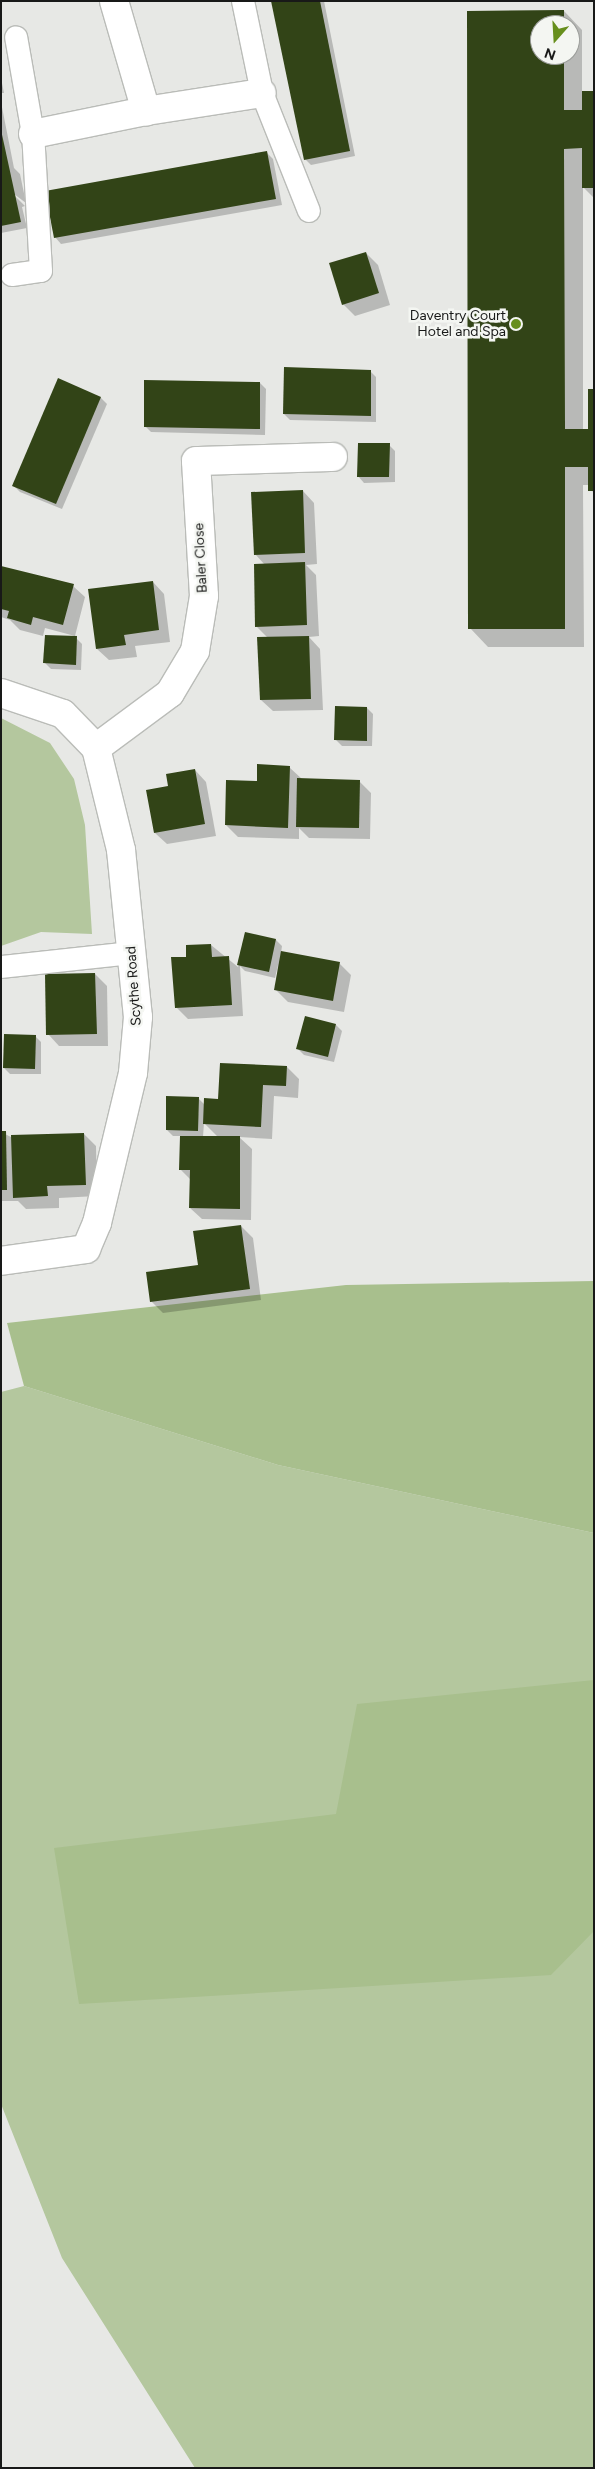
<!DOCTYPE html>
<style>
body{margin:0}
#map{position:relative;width:595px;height:2469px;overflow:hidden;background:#e7e8e5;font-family:Figtree,sans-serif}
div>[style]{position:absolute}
.green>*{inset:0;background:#b4c79e}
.forest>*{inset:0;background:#a8bf8d}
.shadow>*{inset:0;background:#0003}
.building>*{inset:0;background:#324417}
.roads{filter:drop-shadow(1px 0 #babcb8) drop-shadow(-1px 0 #babcb8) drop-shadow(0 1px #babcb8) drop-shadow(0 -1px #babcb8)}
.lane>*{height:22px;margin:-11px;padding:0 11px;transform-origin:11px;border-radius:11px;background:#fff}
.street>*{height:28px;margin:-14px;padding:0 14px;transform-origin:14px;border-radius:14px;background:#fff}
.dots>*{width:14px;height:14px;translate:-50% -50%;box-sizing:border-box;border:2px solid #f4f6f2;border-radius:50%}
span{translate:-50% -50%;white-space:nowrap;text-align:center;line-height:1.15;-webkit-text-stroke:5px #f4f6f2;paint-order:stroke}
.poi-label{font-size:14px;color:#181918}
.right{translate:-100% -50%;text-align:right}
.street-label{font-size:14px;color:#181918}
.frame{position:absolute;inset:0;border:2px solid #181918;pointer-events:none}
.north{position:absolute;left:530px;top:15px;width:50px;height:50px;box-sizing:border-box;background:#f4f6f2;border:1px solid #9c9e9b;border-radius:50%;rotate:199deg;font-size:14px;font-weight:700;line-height:20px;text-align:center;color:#181918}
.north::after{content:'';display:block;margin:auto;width:18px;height:22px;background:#678f1d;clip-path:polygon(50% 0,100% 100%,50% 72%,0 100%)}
</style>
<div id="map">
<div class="green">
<div style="clip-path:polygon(1px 718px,50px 743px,74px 779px,85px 825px,92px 934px,41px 932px,1px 946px)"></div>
<div style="clip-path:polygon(24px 1386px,278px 1465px,594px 1533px,594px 2468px,195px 2468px,62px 2258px,1px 2104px,1px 1392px)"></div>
</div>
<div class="forest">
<div style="clip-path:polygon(594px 1281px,594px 1533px,278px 1465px,24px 1386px,7px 1323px,346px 1285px)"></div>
<div style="clip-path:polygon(594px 1680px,594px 1931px,551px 1975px,79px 2004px,54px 1848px,336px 1814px,357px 1704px)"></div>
</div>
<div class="shadow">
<div style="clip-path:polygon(272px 1px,324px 1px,355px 156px,311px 165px,305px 159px)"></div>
<div style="clip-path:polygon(evenodd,564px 11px,582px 30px,582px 92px,594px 92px,594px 198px,583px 187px,583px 430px,589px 430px,594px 390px,594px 495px,590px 485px,583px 485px,584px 647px,488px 647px,470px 628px,468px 12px,564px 11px,540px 25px,570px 25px,570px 55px,540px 55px,540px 25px)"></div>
<div style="clip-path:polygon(1px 78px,4px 93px,1px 93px)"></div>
<div style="clip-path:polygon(1px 102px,14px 168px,20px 174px,26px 203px,10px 191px,25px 206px,22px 207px,27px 228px,1px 233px)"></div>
<div style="clip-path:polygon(267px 153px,273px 159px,282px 205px,61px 244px,55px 237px)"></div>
<div style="clip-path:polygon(366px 253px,378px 265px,390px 305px,355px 316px,343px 304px)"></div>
<div style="clip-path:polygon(370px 371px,376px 377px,376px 422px,290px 420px,284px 414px)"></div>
<div style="clip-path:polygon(58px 380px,101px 398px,107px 404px,62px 509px,20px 492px,14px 486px)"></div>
<div style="clip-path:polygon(260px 383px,266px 389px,265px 435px,151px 432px,145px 426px)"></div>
<div style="clip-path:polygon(389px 445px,395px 451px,395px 482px,364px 483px,358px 476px)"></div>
<div style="clip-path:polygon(303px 491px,314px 503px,317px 564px,306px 565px,316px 575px,319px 636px,309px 637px,320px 649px,323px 710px,273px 711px,261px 700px,268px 638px,257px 627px,265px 565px,255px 554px)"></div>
<div style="clip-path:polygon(1px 567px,73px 586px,85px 597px,75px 636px,45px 628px,43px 636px,20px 630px,10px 620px,1px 617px)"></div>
<div style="clip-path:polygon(153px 582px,164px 594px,170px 642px,135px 646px,137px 657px,109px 660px,97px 649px)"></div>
<div style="clip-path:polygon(76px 638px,82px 644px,81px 670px,51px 669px,45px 663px)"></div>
<div style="clip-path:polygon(367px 708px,373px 714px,372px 746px,342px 746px,336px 740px)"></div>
<div style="clip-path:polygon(289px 767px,302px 779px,359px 781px,371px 793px,370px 839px,309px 838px,299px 828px,299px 839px,238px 837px,226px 825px,258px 783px)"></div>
<div style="clip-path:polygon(195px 770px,206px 782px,216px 836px,167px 844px,155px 833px,169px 787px)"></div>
<div style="clip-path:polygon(246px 934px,276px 940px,282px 946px,281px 953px,339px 963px,351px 975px,344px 1012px,288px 1002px,276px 990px,278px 965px,275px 978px,245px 971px,240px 966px,243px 1016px,188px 1019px,176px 1007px,188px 958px,211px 945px,238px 967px)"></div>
<div style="clip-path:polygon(95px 974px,107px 986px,108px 1046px,59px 1046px,48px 1034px)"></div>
<div style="clip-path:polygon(336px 1025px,342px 1031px,334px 1062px,304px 1055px,298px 1049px)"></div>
<div style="clip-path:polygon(35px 1036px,41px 1042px,41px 1074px,10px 1074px,4px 1068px)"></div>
<div style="clip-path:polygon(evenodd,287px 1067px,299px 1079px,298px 1098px,274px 1096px,272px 1139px,239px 1137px,252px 1149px,251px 1220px,202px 1219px,190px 1208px,191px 1180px,181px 1170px,181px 1136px,173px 1136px,167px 1130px,198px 1098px,205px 1105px,219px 1100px,287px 1067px,204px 1123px,218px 1137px,203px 1137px,204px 1123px)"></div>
<div style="clip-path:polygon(1px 1132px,11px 1137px,84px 1134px,96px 1146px,97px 1196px,59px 1198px,59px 1208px,26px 1209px,18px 1201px,1px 1201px)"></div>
<div style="clip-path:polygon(241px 1226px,253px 1238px,261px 1300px,163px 1313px,151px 1301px,200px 1266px)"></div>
</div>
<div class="building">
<div style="clip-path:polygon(271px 1px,320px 1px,350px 151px,304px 160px)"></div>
<div style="clip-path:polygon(564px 10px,564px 25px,540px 25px,540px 55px,564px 55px,564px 110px,582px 110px,582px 91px,594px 91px,594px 188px,582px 188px,582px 148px,564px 149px,565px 429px,588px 429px,588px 389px,594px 389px,594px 491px,588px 491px,588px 467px,565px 467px,565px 629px,468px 629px,467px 11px)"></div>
<div style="clip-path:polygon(1px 130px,21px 222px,1px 226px)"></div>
<div style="clip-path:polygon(267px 151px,276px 199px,54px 238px,45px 191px)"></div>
<div style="clip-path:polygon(366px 252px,379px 293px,342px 305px,329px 263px)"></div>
<div style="clip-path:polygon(284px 367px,371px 370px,371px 416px,283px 414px)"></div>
<div style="clip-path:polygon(58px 378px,101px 397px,56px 504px,12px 486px)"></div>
<div style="clip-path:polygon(144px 380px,260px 382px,260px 429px,144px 427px)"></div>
<div style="clip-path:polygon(358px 443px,390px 443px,389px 477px,357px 477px)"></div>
<div style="clip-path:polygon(303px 490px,305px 553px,254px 555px,251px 492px)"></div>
<div style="clip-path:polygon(305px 562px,307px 625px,255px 627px,254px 564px)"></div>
<div style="clip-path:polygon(1px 566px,74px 584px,63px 625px,33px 617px,31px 625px,7px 618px,9px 611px,1px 609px)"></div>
<div style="clip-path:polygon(153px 581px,159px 630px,124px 635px,126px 645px,96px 649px,88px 589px)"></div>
<div style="clip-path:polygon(45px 635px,77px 636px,76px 665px,43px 663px)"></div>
<div style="clip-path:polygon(309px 636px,311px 699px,260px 700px,257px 637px)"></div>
<div style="clip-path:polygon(335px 706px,367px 707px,367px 741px,334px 740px)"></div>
<div style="clip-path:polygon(257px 764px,290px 766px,288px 828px,225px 825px,226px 780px,257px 781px)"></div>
<div style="clip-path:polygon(195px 769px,205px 824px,154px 833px,146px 790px,168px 786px,166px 774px)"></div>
<div style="clip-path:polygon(297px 778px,360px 780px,359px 828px,296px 827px)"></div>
<div style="clip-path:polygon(245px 932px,276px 939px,269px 972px,237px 965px)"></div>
<div style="clip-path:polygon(211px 944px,212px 957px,229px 956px,232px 1005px,175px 1008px,171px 957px,186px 957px,186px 945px)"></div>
<div style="clip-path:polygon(281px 951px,340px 962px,333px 1001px,274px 990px)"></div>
<div style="clip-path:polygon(95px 973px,97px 1034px,46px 1035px,45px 974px)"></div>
<div style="clip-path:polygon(305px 1016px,336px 1024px,328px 1057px,296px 1049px)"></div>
<div style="clip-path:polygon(4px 1034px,36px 1035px,35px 1069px,3px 1068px)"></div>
<div style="clip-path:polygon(220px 1063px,287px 1066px,286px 1086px,263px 1085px,261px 1127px,203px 1124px,204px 1098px,218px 1099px)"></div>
<div style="clip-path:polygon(166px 1096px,199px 1097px,198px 1131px,166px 1130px)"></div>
<div style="clip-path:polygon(1px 1131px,6px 1131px,7px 1190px,1px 1190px)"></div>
<div style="clip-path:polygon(84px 1133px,86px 1185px,47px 1186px,48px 1196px,13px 1198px,11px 1135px)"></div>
<div style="clip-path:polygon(180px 1136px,240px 1136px,240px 1209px,189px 1208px,190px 1170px,179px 1170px)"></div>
<div style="clip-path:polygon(241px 1225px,250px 1289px,150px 1302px,146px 1272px,198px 1265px,193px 1231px)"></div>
</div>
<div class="roads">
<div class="lane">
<div style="left:243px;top:1px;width:94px;rotate:78.3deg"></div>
<div style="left:262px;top:93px;width:127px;rotate:68.3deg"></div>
<div style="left:12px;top:275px;width:29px;rotate:-8deg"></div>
<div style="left:41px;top:271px;width:137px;rotate:-93.3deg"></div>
<div style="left:33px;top:134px;width:98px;rotate:-99.9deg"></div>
<div style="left:1px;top:967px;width:132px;rotate:-6.1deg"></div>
</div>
<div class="street">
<div style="left:114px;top:1px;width:115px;rotate:73.8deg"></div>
<div style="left:33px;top:134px;width:115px;rotate:-11.5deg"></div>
<div style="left:146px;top:111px;width:117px;rotate:-8.8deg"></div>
<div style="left:1px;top:693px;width:65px;rotate:18.7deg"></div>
<div style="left:63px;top:714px;width:47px;rotate:45.9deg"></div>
<div style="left:96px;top:748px;width:105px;rotate:76.2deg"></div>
<div style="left:121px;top:850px;width:168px;rotate:84.2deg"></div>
<div style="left:138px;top:1017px;width:56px;rotate:95.1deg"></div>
<div style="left:133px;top:1073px;width:154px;rotate:103.5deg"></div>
<div style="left:97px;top:1223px;width:28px;rotate:113deg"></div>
<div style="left:86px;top:1249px;width:86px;rotate:172deg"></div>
<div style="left:96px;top:748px;width:92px;rotate:-36.6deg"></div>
<div style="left:170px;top:693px;width:49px;rotate:-59.2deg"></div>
<div style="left:195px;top:651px;width:56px;rotate:-80.7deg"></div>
<div style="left:204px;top:596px;width:135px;rotate:-93.4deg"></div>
<div style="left:196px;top:461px;width:137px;rotate:-1.7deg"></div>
</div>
</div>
<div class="dots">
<div style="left:516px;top:324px;background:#678f1d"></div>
</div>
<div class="poi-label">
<span class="right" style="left:506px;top:324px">Daventry Court<br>Hotel and Spa</span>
</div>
<div class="street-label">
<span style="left:201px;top:558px;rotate:-93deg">Baler Close</span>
<span style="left:134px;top:986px;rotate:-94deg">Scythe Road</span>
</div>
<div class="frame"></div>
<div class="north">N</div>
</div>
